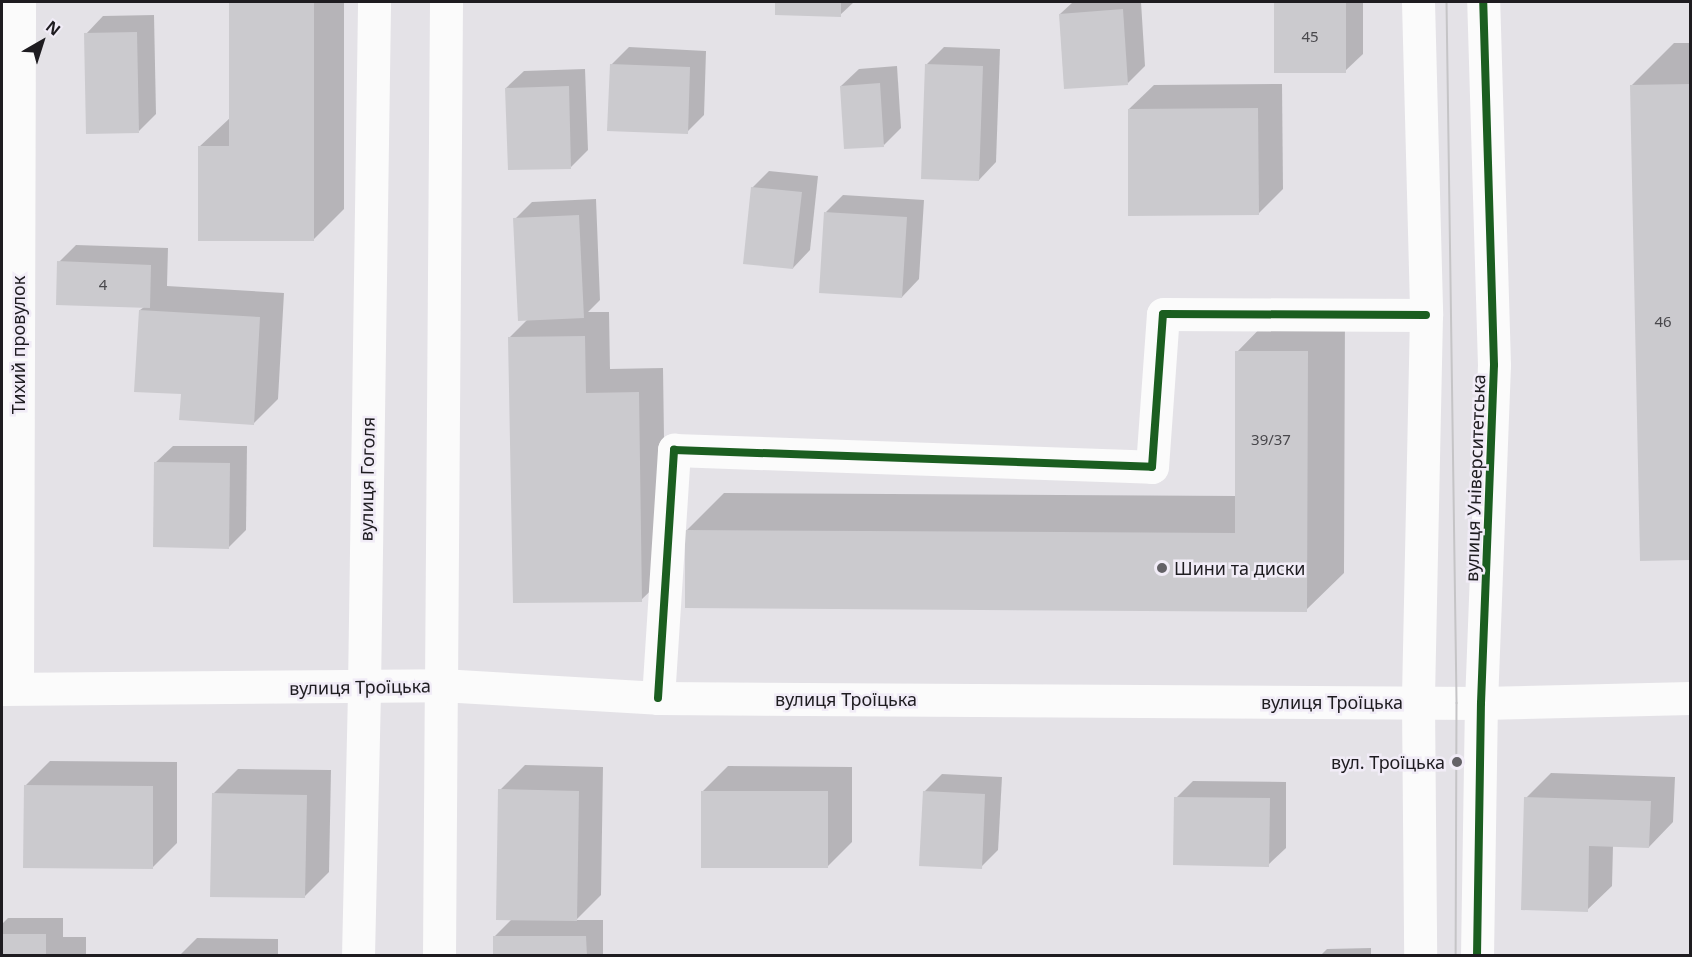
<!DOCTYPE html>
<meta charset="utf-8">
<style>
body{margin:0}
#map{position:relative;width:1692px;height:957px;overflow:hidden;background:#e4e2e7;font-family:"Noto Sans",sans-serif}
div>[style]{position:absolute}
.shadow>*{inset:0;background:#0003}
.building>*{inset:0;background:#cbcace}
.street>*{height:33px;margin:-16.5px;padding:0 16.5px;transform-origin:16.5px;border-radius:16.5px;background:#fbfbfb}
.secondary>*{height:33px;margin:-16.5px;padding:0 16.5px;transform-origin:16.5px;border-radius:16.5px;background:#fbfbfb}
.tram>*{height:1.5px;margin:-0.75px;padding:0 0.75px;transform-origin:0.75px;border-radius:0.75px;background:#c5c4c6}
.cycleway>*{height:8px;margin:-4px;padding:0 4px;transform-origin:4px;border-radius:4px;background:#1b5e20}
.dots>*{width:16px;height:16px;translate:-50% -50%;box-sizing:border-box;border:3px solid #f1ecf7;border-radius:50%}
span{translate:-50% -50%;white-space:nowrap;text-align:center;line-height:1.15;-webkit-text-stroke:5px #f1ecf7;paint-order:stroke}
.number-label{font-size:15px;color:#49484c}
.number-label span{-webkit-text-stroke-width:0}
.street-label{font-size:18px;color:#1e1c20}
.poi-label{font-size:18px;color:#1e1c20}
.left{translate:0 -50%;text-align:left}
.right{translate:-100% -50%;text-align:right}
.frame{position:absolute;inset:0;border:3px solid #1e1c20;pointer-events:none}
.north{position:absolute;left:12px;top:12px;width:60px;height:60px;-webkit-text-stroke:4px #f1ecf7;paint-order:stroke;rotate:39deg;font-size:16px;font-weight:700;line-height:24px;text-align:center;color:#1e1c20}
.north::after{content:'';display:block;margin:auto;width:21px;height:27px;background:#1e1c20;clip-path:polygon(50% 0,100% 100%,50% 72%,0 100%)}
</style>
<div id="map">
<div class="shadow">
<div style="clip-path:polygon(231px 2px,344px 2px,344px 209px,314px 239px,199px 147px,231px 117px)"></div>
<div style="clip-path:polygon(776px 2px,854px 2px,840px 15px,776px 14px)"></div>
<div style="clip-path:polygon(1073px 2px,1141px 2px,1145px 66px,1128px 83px,1060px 14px)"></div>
<div style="clip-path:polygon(1275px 2px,1363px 2px,1363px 54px,1345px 71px,1276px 71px)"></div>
<div style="clip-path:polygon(154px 15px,156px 114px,139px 131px,86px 34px,103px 16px)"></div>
<div style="clip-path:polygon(1674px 43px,1690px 43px,1690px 559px,1642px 559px,1632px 85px)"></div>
<div style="clip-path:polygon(629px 47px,706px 51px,704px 115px,687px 132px,611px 65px)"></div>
<div style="clip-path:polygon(944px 47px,1000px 49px,996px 162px,979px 180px,927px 64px)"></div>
<div style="clip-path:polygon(897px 66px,901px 128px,884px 145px,841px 86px,859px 69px)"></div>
<div style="clip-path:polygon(585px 69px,588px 150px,571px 167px,506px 88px,524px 71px)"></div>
<div style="clip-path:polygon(1282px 84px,1283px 189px,1258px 214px,1129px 109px,1154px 85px)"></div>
<div style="clip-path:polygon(769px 171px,818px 176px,810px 250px,793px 268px,752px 188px)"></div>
<div style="clip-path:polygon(843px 195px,924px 200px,919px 279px,902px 297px,826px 212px)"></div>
<div style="clip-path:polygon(596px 199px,600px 300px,588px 312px,609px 312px,610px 369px,663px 368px,666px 576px,641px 600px,509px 338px,528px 319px,515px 219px,532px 202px)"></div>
<div style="clip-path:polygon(76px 245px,168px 248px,167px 286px,284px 293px,278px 399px,254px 423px,182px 393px,140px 310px,144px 307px,59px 262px)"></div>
<div style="clip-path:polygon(1274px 314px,1345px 314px,1344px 573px,1306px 610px,687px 530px,724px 493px,1237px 496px,1237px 352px)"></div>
<div style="clip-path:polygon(173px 446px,247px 446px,246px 530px,229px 547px,155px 463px)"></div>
<div style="clip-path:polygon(50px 761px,177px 762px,177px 843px,152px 868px,25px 786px)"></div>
<div style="clip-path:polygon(525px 765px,603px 767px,601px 895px,576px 920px,603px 920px,603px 956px,494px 956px,494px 937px,512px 919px,500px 790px)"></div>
<div style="clip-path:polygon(728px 766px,852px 767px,852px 842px,827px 867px,703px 791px)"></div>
<div style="clip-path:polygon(238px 769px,331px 770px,329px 872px,304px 897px,213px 794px)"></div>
<div style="clip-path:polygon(1551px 773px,1675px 777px,1673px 822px,1649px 847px,1613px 846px,1612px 886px,1587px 910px,1526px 798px)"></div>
<div style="clip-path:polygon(942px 774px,1002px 777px,998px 850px,981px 867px,924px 792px)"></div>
<div style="clip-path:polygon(1193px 781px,1286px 782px,1286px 848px,1268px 865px,1176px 798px)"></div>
<div style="clip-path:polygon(8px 918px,63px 918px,63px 937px,86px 937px,86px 956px,2px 956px,2px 924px)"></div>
<div style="clip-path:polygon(197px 938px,278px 939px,278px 956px,179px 956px)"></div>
<div style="clip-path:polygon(1371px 948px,1371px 956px,1320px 956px,1327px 949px)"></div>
</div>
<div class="building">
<div style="clip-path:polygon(229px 2px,314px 2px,314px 241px,198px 241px,198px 146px,229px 146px)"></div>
<div style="clip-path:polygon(775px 2px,841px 2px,841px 17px,775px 15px)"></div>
<div style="clip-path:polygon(1274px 2px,1346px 2px,1346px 73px,1274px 73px)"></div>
<div style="clip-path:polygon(1123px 9px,1128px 85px,1064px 89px,1059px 14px)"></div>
<div style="clip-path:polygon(137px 32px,139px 133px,86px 134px,84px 33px)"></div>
<div style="clip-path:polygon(610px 64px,690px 67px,688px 134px,607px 131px)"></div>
<div style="clip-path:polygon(925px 64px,983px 66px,979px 181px,921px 179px)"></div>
<div style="clip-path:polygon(880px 83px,884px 147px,844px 149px,840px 86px)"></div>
<div style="clip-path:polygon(1690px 84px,1690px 560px,1640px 561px,1630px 85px)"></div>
<div style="clip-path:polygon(569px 86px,571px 169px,508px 170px,505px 88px)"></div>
<div style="clip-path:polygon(1258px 108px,1259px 215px,1128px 216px,1128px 109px)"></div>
<div style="clip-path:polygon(751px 187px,802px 192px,793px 269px,743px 264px)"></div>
<div style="clip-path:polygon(824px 212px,907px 217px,902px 298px,819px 293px)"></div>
<div style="clip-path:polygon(579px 215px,584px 318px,518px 321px,513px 218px)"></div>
<div style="clip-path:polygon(57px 261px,151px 265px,150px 308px,56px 305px)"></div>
<div style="clip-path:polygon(139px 310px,260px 317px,254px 425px,179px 420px,181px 394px,134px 392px)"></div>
<div style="clip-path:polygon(585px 336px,586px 393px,639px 392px,642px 602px,513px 603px,508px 337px)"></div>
<div style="clip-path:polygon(1235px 351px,1308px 351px,1307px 612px,685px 608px,685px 530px,1235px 533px)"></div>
<div style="clip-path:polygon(154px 462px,230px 463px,229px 549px,153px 547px)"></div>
<div style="clip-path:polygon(24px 785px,153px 786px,153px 869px,23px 868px)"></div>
<div style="clip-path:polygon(498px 789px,579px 791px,577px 921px,496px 920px)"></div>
<div style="clip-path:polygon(701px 791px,828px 791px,828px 868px,701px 868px)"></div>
<div style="clip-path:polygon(923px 791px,985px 794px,982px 869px,919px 866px)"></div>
<div style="clip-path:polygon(212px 793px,307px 795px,305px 898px,210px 897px)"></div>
<div style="clip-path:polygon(1174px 797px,1270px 798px,1269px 867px,1173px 865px)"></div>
<div style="clip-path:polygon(1524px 797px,1651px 801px,1649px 848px,1589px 846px,1588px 912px,1521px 910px)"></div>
<div style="clip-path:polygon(2px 934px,46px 934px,46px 956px,2px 956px)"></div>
<div style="clip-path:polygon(493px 936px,586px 936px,587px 956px,493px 956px)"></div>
</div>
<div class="street">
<div style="left:17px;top:688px;width:686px;rotate:-89.83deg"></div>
<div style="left:658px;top:698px;width:249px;rotate:-86.3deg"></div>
<div style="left:674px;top:450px;width:478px;rotate:2deg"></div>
<div style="left:1152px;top:467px;width:153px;rotate:-85.9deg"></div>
<div style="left:1163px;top:314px;width:263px;rotate:0.2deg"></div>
<div style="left:1418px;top:703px;width:253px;rotate:89.5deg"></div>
<div style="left:358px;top:956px;width:268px;rotate:-88.7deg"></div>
<div style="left:439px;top:956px;width:271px;rotate:-89.6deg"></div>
<div style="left:1477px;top:956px;width:253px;rotate:-89.1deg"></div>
</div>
<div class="secondary">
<div style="left:1418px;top:2px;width:313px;rotate:88.5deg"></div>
<div style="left:1426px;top:315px;width:388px;rotate:91.2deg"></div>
<div style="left:441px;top:685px;width:683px;rotate:-89.58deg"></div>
<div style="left:364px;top:688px;width:686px;rotate:-89.16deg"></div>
<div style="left:2px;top:689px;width:439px;rotate:-0.5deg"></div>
<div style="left:441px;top:685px;width:217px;rotate:3.4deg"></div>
<div style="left:658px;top:698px;width:823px;rotate:0.35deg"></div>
<div style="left:1481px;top:703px;width:209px;rotate:-1.4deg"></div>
<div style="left:1481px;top:703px;width:338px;rotate:-87.8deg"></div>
<div style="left:1494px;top:365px;width:363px;rotate:-91.7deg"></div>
</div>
<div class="tram">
<div style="left:1447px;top:2px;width:701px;rotate:89.18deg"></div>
<div style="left:1457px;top:703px;width:253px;rotate:90.2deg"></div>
</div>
<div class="cycleway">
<div style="left:658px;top:698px;width:249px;rotate:-86.3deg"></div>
<div style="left:674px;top:450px;width:478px;rotate:2deg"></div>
<div style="left:1152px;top:467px;width:153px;rotate:-85.9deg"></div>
<div style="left:1163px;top:314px;width:263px;rotate:0.2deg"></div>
<div style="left:1477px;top:956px;width:253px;rotate:-89.1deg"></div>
<div style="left:1481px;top:703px;width:338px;rotate:-87.8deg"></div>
<div style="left:1494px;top:365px;width:363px;rotate:-91.7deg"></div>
</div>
<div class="dots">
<div style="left:1162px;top:568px;background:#636166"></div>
<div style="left:1457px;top:762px;background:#636166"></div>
</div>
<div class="number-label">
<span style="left:1310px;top:37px">45</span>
<span style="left:103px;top:285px">4</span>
<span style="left:1663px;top:322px">46</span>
<span style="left:1271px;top:440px">39/37</span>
</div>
<div class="street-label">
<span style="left:18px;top:345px;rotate:-90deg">Тихий провулок</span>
<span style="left:1475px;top:478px;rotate:-88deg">вулиця Університетська</span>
<span style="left:367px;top:479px;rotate:-89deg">вулиця Гоголя</span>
<span style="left:360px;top:687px;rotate:-1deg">вулиця Троїцька</span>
<span style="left:846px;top:699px">вулиця Троїцька</span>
<span style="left:1332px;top:702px">вулиця Троїцька</span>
</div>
<div class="poi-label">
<span class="left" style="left:1174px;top:568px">Шини та диски</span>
<span class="right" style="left:1445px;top:762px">вул. Троїцька</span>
</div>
<div class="frame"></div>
<div class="north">N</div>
</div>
